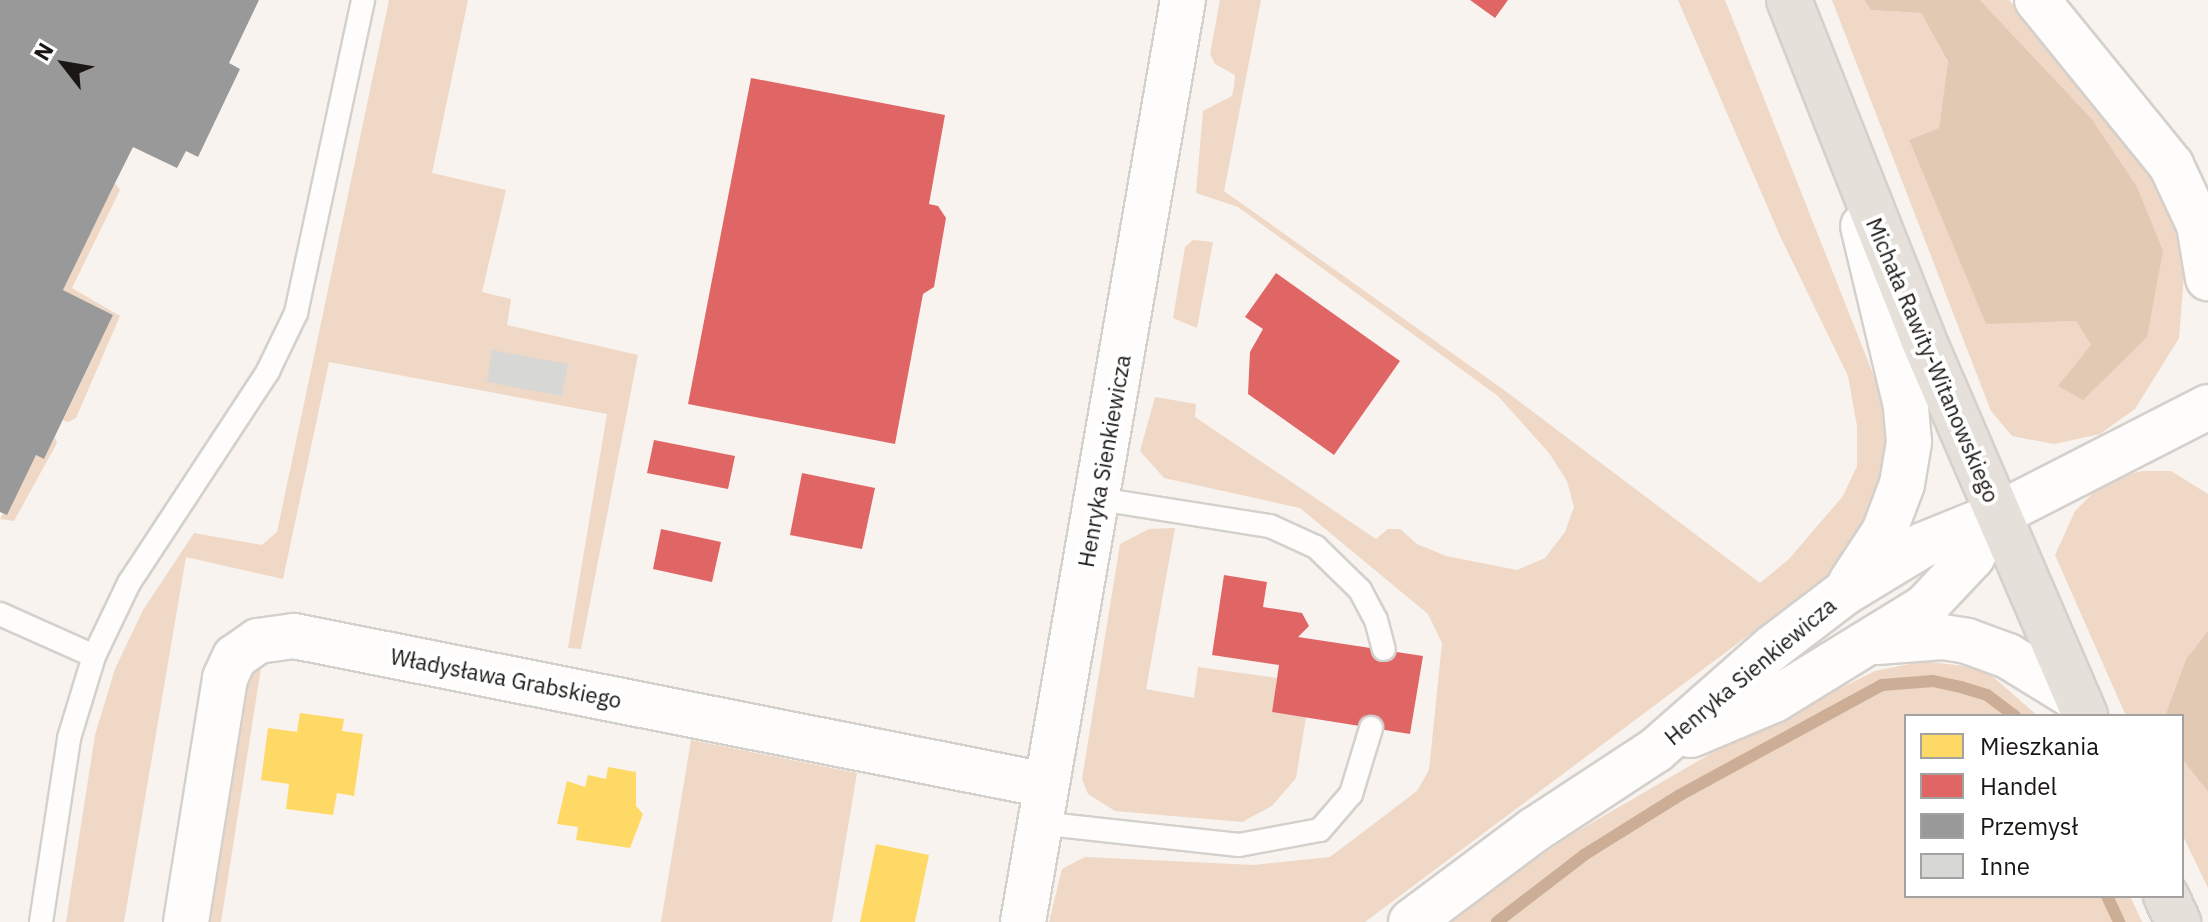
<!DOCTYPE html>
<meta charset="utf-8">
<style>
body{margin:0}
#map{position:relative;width:2208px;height:922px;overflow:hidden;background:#f8f3ee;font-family:"IBM Plex Sans",sans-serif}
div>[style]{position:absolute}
.green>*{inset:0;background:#efd8c5}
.forest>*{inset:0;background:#e2c9b4}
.homes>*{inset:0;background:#ffd966}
.shops>*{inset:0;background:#e06666}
.industry>*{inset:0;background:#999}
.stream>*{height:12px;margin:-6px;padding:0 6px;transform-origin:6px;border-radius:6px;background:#ccae96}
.building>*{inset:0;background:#d7d7d5}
.roads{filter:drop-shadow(2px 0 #d4d0cc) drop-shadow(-2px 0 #d4d0cc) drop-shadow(0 2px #d4d0cc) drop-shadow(0 -2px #d4d0cc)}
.service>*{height:22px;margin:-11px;padding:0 11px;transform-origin:11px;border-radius:11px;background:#fefdfc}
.minor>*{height:44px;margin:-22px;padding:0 22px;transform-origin:22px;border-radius:22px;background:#fefdfc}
.tertiary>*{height:44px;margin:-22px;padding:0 22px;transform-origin:22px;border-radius:22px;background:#fefdfc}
.primary>*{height:44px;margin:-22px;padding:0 22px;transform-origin:22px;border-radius:22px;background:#e6e0da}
span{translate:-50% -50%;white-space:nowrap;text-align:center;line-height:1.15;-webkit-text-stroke:8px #fff;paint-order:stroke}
.street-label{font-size:22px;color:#191613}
.legend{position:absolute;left:1904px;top:714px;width:280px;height:184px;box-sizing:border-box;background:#fff;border:2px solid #a3a2a1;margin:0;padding:10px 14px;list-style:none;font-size:24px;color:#191613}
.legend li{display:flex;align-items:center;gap:16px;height:40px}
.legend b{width:40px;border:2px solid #a3a2a1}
.north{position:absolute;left:24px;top:24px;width:80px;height:80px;-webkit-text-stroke:6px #fff;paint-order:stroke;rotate:301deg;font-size:22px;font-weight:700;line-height:32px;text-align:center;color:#191613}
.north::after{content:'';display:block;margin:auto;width:28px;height:36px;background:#191613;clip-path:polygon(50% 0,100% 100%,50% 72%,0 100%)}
</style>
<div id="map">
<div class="green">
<div style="clip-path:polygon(389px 0,468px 0,432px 173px,506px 190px,482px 292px,511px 299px,507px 325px,638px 355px,581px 649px,568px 648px,607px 414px,329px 362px,283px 579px,186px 557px,124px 922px,66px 922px,95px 735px,115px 669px,143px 610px,194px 533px,262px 545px,277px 532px)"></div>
<div style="clip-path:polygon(1220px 0,1261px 0,1224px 191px,1504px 390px,1760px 583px,1789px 559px,1843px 496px,1857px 466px,1857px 426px,1848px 376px,1781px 238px,1678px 0,1725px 0,1885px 404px,1888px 456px,1873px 515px,1833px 572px,1365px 922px,1049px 922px,1062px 869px,1085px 857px,1254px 865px,1330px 857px,1417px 791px,1429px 770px,1442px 643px,1428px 614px,1300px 508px,1164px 478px,1140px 451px,1155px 397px,1196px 404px,1195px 417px,1376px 539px,1388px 529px,1400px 529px,1417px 544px,1446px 556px,1517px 570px,1545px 558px,1565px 532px,1574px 507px,1567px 481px,1549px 453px,1498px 396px,1238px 207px,1196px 193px,1203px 111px,1232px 96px,1234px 87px,1235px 75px,1215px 64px,1210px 54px)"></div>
<div style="clip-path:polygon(1832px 0,1864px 0,1871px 10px,1921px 13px,1948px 63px,1939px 128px,1909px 140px,1986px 323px,2076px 321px,2091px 345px,2147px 337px,2091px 118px,1980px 0,2009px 0,2111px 116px,2166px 198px,2185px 263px,2179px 338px,2135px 409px,2100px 434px,2054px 444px,2012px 436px,1991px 411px)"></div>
<div style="clip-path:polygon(115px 183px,120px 190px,72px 288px,120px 316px,76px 418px,68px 422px,63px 420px,113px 315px,63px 290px)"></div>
<div style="clip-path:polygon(1193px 240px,1213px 242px,1197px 328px,1173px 318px,1185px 247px)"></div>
<div style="clip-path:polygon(55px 437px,57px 443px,14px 521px,0 519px,36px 455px,44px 459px)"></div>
<div style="clip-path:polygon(2142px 471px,2171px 471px,2208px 494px,2208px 631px,2186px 659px,2165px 716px,2126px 716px,2055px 555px,2075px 511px,2106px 480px)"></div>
<div style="clip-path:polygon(1175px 528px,1146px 689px,1194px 698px,1198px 667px,1277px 678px,1272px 712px,1306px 717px,1296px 778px,1272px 806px,1242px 822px,1115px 811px,1088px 794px,1082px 779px,1120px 544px,1149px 529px)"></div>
<div style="clip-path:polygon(263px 655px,221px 922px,192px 922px,234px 675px)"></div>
<div style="clip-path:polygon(1924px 661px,1971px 667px,1992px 676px,2038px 716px,1906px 716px,1906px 896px,2130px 896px,2142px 922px,1445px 922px,1571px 835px,1722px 747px,1875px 671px)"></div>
<div style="clip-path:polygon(691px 740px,857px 773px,832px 922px,661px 922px)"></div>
<div style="clip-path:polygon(2182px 759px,2208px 792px,2208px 888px,2182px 834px)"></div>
</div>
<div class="forest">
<div style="clip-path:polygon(1864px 0,1980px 0,2091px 118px,2137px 187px,2163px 251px,2147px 337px,2083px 400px,2058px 386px,2091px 345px,2076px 321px,1986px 324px,1909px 140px,1939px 128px,1948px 62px,1921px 13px,1871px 10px)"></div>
<div style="clip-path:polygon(2208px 631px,2208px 792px,2182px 759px,2182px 716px,2165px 716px,2186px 659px)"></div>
</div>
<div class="homes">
<div style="clip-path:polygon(300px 713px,344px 719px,342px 731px,363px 734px,354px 796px,337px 793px,333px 815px,286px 809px,289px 784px,261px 780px,268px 728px,297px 732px)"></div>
<div style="clip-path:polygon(608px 767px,636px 772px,636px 806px,643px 814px,630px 848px,576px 840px,578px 827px,557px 824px,567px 781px,585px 787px,588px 775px,606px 779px)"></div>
<div style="clip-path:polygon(876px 844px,929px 855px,915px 922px,860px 922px)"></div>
</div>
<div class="shops">
<div style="clip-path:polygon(1470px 0,1508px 0,1495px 18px)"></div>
<div style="clip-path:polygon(751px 78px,945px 115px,929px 204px,938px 206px,946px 218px,934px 287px,923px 294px,895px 444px,688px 404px)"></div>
<div style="clip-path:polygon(1276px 273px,1400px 361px,1334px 455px,1248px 394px,1250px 352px,1263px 329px,1245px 317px)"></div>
<div style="clip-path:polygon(654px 440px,735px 456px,728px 489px,647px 473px)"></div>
<div style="clip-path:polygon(802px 473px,875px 488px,862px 549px,790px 535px)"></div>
<div style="clip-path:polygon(661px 529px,721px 542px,712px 582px,653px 569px)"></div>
<div style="clip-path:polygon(1224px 575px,1267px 582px,1263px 607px,1302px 613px,1309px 626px,1298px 637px,1423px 656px,1410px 734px,1272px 712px,1279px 665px,1212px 655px)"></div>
</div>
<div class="industry">
<div style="clip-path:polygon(0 0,259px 0,229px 63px,240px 69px,198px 157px,186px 151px,177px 168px,133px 147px,115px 183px,63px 290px,113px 315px,44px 459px,36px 455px,7px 515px,0 512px)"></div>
</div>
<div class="stream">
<div style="left:2107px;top:896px;width:29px;rotate:65deg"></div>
<div style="left:1497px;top:922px;width:110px;rotate:-37.6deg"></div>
<div style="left:1584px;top:855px;width:113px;rotate:-32deg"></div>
<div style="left:1680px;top:795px;width:230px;rotate:-28.6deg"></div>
<div style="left:1882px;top:685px;width:51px;rotate:-4.5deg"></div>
<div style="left:1933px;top:681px;width:29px;rotate:12deg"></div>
<div style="left:1961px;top:687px;width:27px;rotate:17deg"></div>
<div style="left:1987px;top:695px;width:35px;rotate:37deg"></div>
</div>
<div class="building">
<div style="clip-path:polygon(492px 350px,568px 364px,562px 396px,487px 382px)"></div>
</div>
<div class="roads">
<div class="service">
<div style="left:1099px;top:499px;width:173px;rotate:9deg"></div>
<div style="left:1270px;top:526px;width:51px;rotate:24.5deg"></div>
<div style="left:1316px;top:547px;width:62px;rotate:44.3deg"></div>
<div style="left:1360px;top:590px;width:34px;rotate:62deg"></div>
<div style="left:1376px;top:620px;width:30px;rotate:75deg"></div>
<div style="left:0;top:614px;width:103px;rotate:24.1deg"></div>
<div style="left:1039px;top:823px;width:201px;rotate:6.3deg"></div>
<div style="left:1239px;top:845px;width:82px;rotate:-10.5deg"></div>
<div style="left:1320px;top:830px;width:48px;rotate:-49.3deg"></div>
<div style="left:1351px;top:794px;width:69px;rotate:-73.1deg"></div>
<div style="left:41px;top:922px;width:186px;rotate:-81.3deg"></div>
<div style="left:69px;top:738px;width:86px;rotate:-73deg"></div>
<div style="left:94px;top:656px;width:81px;rotate:-64.4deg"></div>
<div style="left:129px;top:583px;width:254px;rotate:-56.7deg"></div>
<div style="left:268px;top:371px;width:64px;rotate:-64.2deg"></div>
<div style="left:296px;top:313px;width:320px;rotate:-77.9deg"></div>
</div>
<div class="minor">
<div style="left:2037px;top:0;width:213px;rotate:50.9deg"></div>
<div style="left:2171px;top:165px;width:66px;rotate:65deg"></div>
<div style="left:2199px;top:225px;width:54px;rotate:80.4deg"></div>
<div style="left:1997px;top:515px;width:237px;rotate:-27.1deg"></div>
<div style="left:186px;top:922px;width:247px;rotate:-80.9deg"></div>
<div style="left:225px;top:678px;width:23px;rotate:-65deg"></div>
<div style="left:235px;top:657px;width:28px;rotate:-35deg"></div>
<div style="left:258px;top:641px;width:36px;rotate:-8deg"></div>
<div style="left:294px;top:636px;width:767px;rotate:11.21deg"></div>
<div style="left:1023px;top:922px;width:936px;rotate:-80.16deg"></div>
</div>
<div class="tertiary">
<div style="left:1851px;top:582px;width:60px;rotate:-56.6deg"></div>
<div style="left:1884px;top:532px;width:51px;rotate:-69.4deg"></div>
<div style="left:1902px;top:484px;width:43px;rotate:-80.5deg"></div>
<div style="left:1909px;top:442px;width:36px;rotate:-95deg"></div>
<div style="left:1906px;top:406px;width:185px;rotate:-103.4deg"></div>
<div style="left:1877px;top:642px;width:66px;rotate:-4.3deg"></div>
<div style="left:1943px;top:637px;width:24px;rotate:9deg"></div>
<div style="left:1967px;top:641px;width:44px;rotate:20.1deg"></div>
<div style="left:2008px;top:656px;width:82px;rotate:31.6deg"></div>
<div style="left:1691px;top:735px;width:90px;rotate:-22.9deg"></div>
<div style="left:1774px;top:700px;width:177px;rotate:-31.6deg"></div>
<div style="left:1925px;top:607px;width:69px;rotate:-46.8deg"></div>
<div style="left:1972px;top:557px;width:49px;rotate:-59.2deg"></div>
<div style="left:1411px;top:922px;width:154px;rotate:-36.8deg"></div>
<div style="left:1534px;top:830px;width:146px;rotate:-33.3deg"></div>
<div style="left:1656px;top:750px;width:154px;rotate:-41.3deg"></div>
<div style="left:1772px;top:648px;width:91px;rotate:-37.4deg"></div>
<div style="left:1844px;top:593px;width:92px;rotate:-31.3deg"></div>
<div style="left:1923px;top:545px;width:80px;rotate:-22.1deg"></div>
</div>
<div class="primary">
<div style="left:1789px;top:0;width:365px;rotate:68.4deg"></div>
<div style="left:1923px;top:339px;width:410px;rotate:66.7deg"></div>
<div style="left:2166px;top:896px;width:29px;rotate:65deg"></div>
</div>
</div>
<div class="street-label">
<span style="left:1933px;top:360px;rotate:67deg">Michała Rawity-Witanowskiego</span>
<span style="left:1104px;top:461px;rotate:-80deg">Henryka Sienkiewicza</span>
<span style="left:1750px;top:671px;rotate:-40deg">Henryka Sienkiewicza</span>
<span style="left:506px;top:678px;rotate:11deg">Władysława Grabskiego</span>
</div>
<ul class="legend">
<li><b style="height:22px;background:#ffd966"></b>Mieszkania</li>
<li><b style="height:22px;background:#e06666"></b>Handel</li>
<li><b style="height:22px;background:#999"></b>Przemysł</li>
<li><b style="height:22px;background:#d7d7d5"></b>Inne</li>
</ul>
<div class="north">N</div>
</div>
